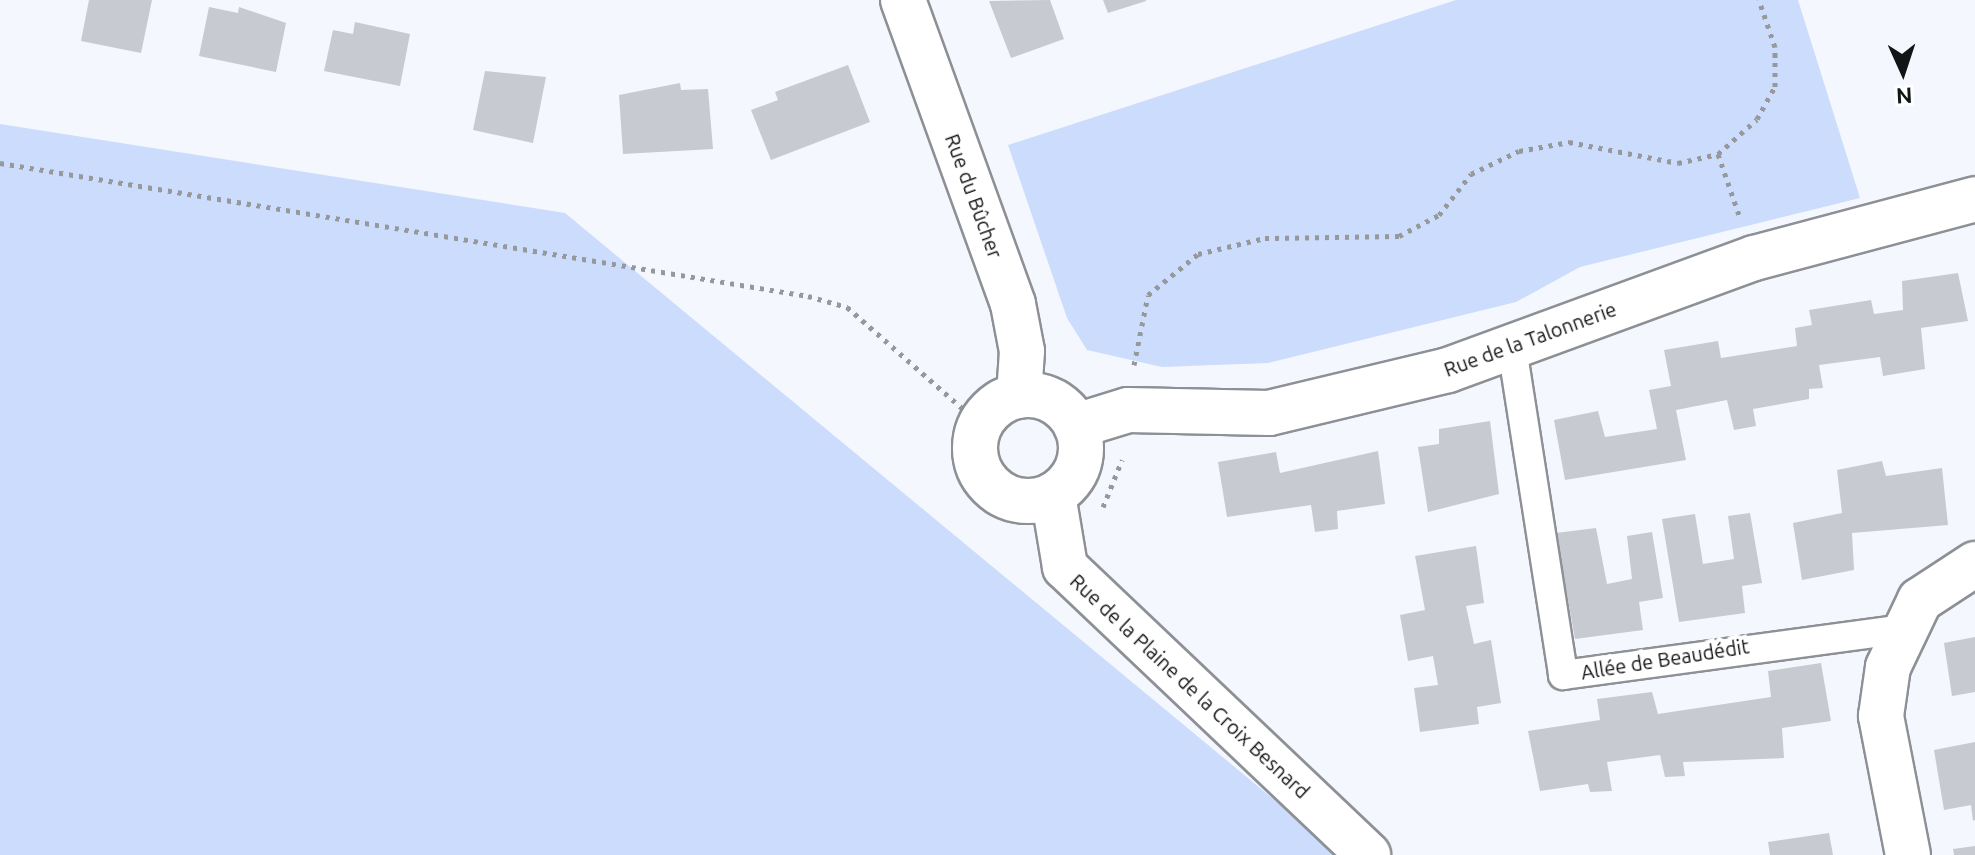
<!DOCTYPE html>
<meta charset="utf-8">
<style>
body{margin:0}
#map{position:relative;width:1975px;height:855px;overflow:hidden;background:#f4f7fd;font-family:Ubuntu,sans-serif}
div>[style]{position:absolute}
.green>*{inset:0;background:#ccdcfc}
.building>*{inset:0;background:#c7cad0}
.path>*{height:5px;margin-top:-2.5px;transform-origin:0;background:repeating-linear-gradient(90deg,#96989c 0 4px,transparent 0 10px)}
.roads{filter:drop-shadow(2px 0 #8d9095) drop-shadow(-2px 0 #8d9095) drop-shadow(0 2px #8d9095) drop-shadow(0 -2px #8d9095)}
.lane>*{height:28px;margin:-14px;padding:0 14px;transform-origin:14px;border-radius:14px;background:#fff}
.street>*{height:44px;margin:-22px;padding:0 22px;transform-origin:22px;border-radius:22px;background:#fff}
.street>.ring{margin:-22px;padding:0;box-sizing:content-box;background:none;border:44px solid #fff;border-radius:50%}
span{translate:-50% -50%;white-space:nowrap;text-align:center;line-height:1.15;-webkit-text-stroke:8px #fff;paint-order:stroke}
.street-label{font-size:20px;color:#131416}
.north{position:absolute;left:1863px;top:32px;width:80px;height:80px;-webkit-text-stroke:6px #fff;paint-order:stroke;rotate:177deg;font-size:22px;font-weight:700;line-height:32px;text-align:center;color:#131416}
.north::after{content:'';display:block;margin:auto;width:28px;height:36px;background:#131416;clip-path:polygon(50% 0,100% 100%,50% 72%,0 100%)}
</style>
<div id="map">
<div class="green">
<div style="clip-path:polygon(1456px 0,1798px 0,1860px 198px,1580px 267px,1516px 302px,1268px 363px,1162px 367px,1087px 350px,1067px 318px,1008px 145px)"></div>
<div style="clip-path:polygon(0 124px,565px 213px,1341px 855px,0 855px)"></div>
</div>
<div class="building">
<div style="clip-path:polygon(89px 0,152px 0,141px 53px,81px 41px)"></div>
<div style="clip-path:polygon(1050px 0,1064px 39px,1011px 58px,989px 1px)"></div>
<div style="clip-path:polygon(1103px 0,1146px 0,1146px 1px,1108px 13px)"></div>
<div style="clip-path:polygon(209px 7px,238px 13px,239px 7px,286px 23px,276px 72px,199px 56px)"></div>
<div style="clip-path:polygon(355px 22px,410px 34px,400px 86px,324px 71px,333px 30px,353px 34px)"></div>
<div style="clip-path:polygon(848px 65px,870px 122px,771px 160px,751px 110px,778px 100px,775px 92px)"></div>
<div style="clip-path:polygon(485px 71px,546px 77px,533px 143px,473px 130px)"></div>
<div style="clip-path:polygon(680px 83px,681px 90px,708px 89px,713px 149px,623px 154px,619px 95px)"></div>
<div style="clip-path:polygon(1958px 273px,1968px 321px,1921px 328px,1925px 369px,1883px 376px,1880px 357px,1819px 365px,1823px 388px,1809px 389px,1809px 399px,1753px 409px,1756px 426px,1734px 430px,1727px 400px,1676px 410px,1686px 460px,1565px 480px,1554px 420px,1598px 411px,1605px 437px,1657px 429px,1649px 390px,1671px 386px,1664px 350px,1718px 341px,1721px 358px,1797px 346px,1795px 328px,1812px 325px,1809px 310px,1871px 300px,1874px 314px,1903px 310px,1902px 281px)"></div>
<div style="clip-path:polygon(1490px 421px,1499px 494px,1428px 512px,1418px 447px,1439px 444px,1439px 429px)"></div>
<div style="clip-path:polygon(1378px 451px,1385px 504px,1337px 511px,1338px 529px,1315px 532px,1311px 505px,1227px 517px,1218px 462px,1276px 452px,1280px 473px)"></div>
<div style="clip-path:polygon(1882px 461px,1886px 476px,1942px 468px,1948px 525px,1852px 533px,1854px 570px,1802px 580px,1793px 523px,1842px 513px,1837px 470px)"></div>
<div style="clip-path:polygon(1750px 513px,1762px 583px,1742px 586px,1745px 613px,1679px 622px,1662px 519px,1695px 514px,1703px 564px,1734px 559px,1728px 516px)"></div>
<div style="clip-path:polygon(1596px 528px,1607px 584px,1632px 579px,1627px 536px,1652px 532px,1663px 598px,1639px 602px,1643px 630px,1575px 639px,1556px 533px)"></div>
<div style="clip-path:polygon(1476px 546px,1484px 603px,1466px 606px,1474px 644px,1491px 640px,1501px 703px,1477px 707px,1479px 724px,1420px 732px,1414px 688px,1438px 685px,1433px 656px,1408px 661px,1400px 615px,1425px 610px,1415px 556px)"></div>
<div style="clip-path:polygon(1975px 637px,1975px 692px,1952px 696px,1944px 643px)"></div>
<div style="clip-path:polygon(1821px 663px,1831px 721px,1782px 728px,1784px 758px,1683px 762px,1685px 776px,1665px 777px,1660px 755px,1607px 762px,1612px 791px,1590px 792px,1588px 784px,1540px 791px,1528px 731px,1600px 720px,1597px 699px,1652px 692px,1658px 714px,1771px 697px,1768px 671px)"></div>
<div style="clip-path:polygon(1975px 742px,1975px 820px,1973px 821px,1971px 805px,1944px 810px,1934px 750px)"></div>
<div style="clip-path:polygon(1829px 833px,1833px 855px,1770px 855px,1768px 842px)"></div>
<div style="clip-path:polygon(1975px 846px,1975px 855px,1954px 855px,1953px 849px)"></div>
</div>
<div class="path">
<div style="left:1718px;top:154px;width:68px;rotate:71deg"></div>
<div style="left:0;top:163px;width:819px;rotate:9.35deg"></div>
<div style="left:808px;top:296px;width:41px;rotate:15.8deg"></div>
<div style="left:847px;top:307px;width:177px;rotate:41.3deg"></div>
<div style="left:1134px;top:365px;width:71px;rotate:-78.7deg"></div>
<div style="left:1148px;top:295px;width:65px;rotate:-39.4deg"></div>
<div style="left:1198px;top:254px;width:69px;rotate:-13.4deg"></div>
<div style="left:1265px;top:238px;width:134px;rotate:-0.9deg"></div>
<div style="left:1399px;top:236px;width:45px;rotate:-27.7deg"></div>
<div style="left:1439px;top:215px;width:52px;rotate:-52deg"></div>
<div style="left:1471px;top:174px;width:53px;rotate:-25.6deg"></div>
<div style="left:1519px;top:151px;width:51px;rotate:-10.2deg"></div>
<div style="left:1569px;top:142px;width:111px;rotate:10.9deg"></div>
<div style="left:1678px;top:163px;width:41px;rotate:-12.7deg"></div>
<div style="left:1718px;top:154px;width:52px;rotate:-41.9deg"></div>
<div style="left:1757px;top:119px;width:37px;rotate:-61deg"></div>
<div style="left:1775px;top:87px;width:40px;rotate:-90deg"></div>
<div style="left:1775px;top:47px;width:50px;rotate:-108.8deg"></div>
<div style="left:1103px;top:507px;width:51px;rotate:-68deg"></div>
</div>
<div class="roads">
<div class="lane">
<div style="left:1512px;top:348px;width:331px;rotate:81.1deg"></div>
<div style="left:1563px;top:675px;width:344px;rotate:-7.7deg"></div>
</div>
<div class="street">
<div style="left:903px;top:0;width:323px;rotate:70.1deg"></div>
<div style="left:1013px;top:304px;width:48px;rotate:79.2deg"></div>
<div style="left:1022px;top:351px;width:45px;rotate:93.8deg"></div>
<div class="ring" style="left:975px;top:395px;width:62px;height:62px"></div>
<div style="left:1076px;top:426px;width:54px;rotate:-17.1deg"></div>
<div style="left:1128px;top:410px;width:141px;rotate:1.2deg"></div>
<div style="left:1269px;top:413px;width:184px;rotate:-13.5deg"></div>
<div style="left:1448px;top:370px;width:326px;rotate:-20.1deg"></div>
<div style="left:1754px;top:258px;width:229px;rotate:-14.9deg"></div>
<div style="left:1053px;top:495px;width:73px;rotate:80.5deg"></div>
<div style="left:1065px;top:567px;width:418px;rotate:43.5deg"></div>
<div style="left:1908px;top:855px;width:142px;rotate:-101deg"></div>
<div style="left:1881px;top:716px;width:49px;rotate:-81.9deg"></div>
<div style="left:1888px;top:667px;width:74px;rotate:-64.5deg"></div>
<div style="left:1920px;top:600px;width:66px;rotate:-33.2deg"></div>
</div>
</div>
<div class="street-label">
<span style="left:974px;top:196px;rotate:70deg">Rue du Bûcher</span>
<span style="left:1530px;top:339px;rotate:-20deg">Rue de la Talonnerie</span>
<span style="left:1665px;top:659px;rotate:-9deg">Allée de Beaudédit</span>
<span style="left:1190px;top:686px;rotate:43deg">Rue de la Plaine de la Croix Besnard</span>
</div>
<div class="north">N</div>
</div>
